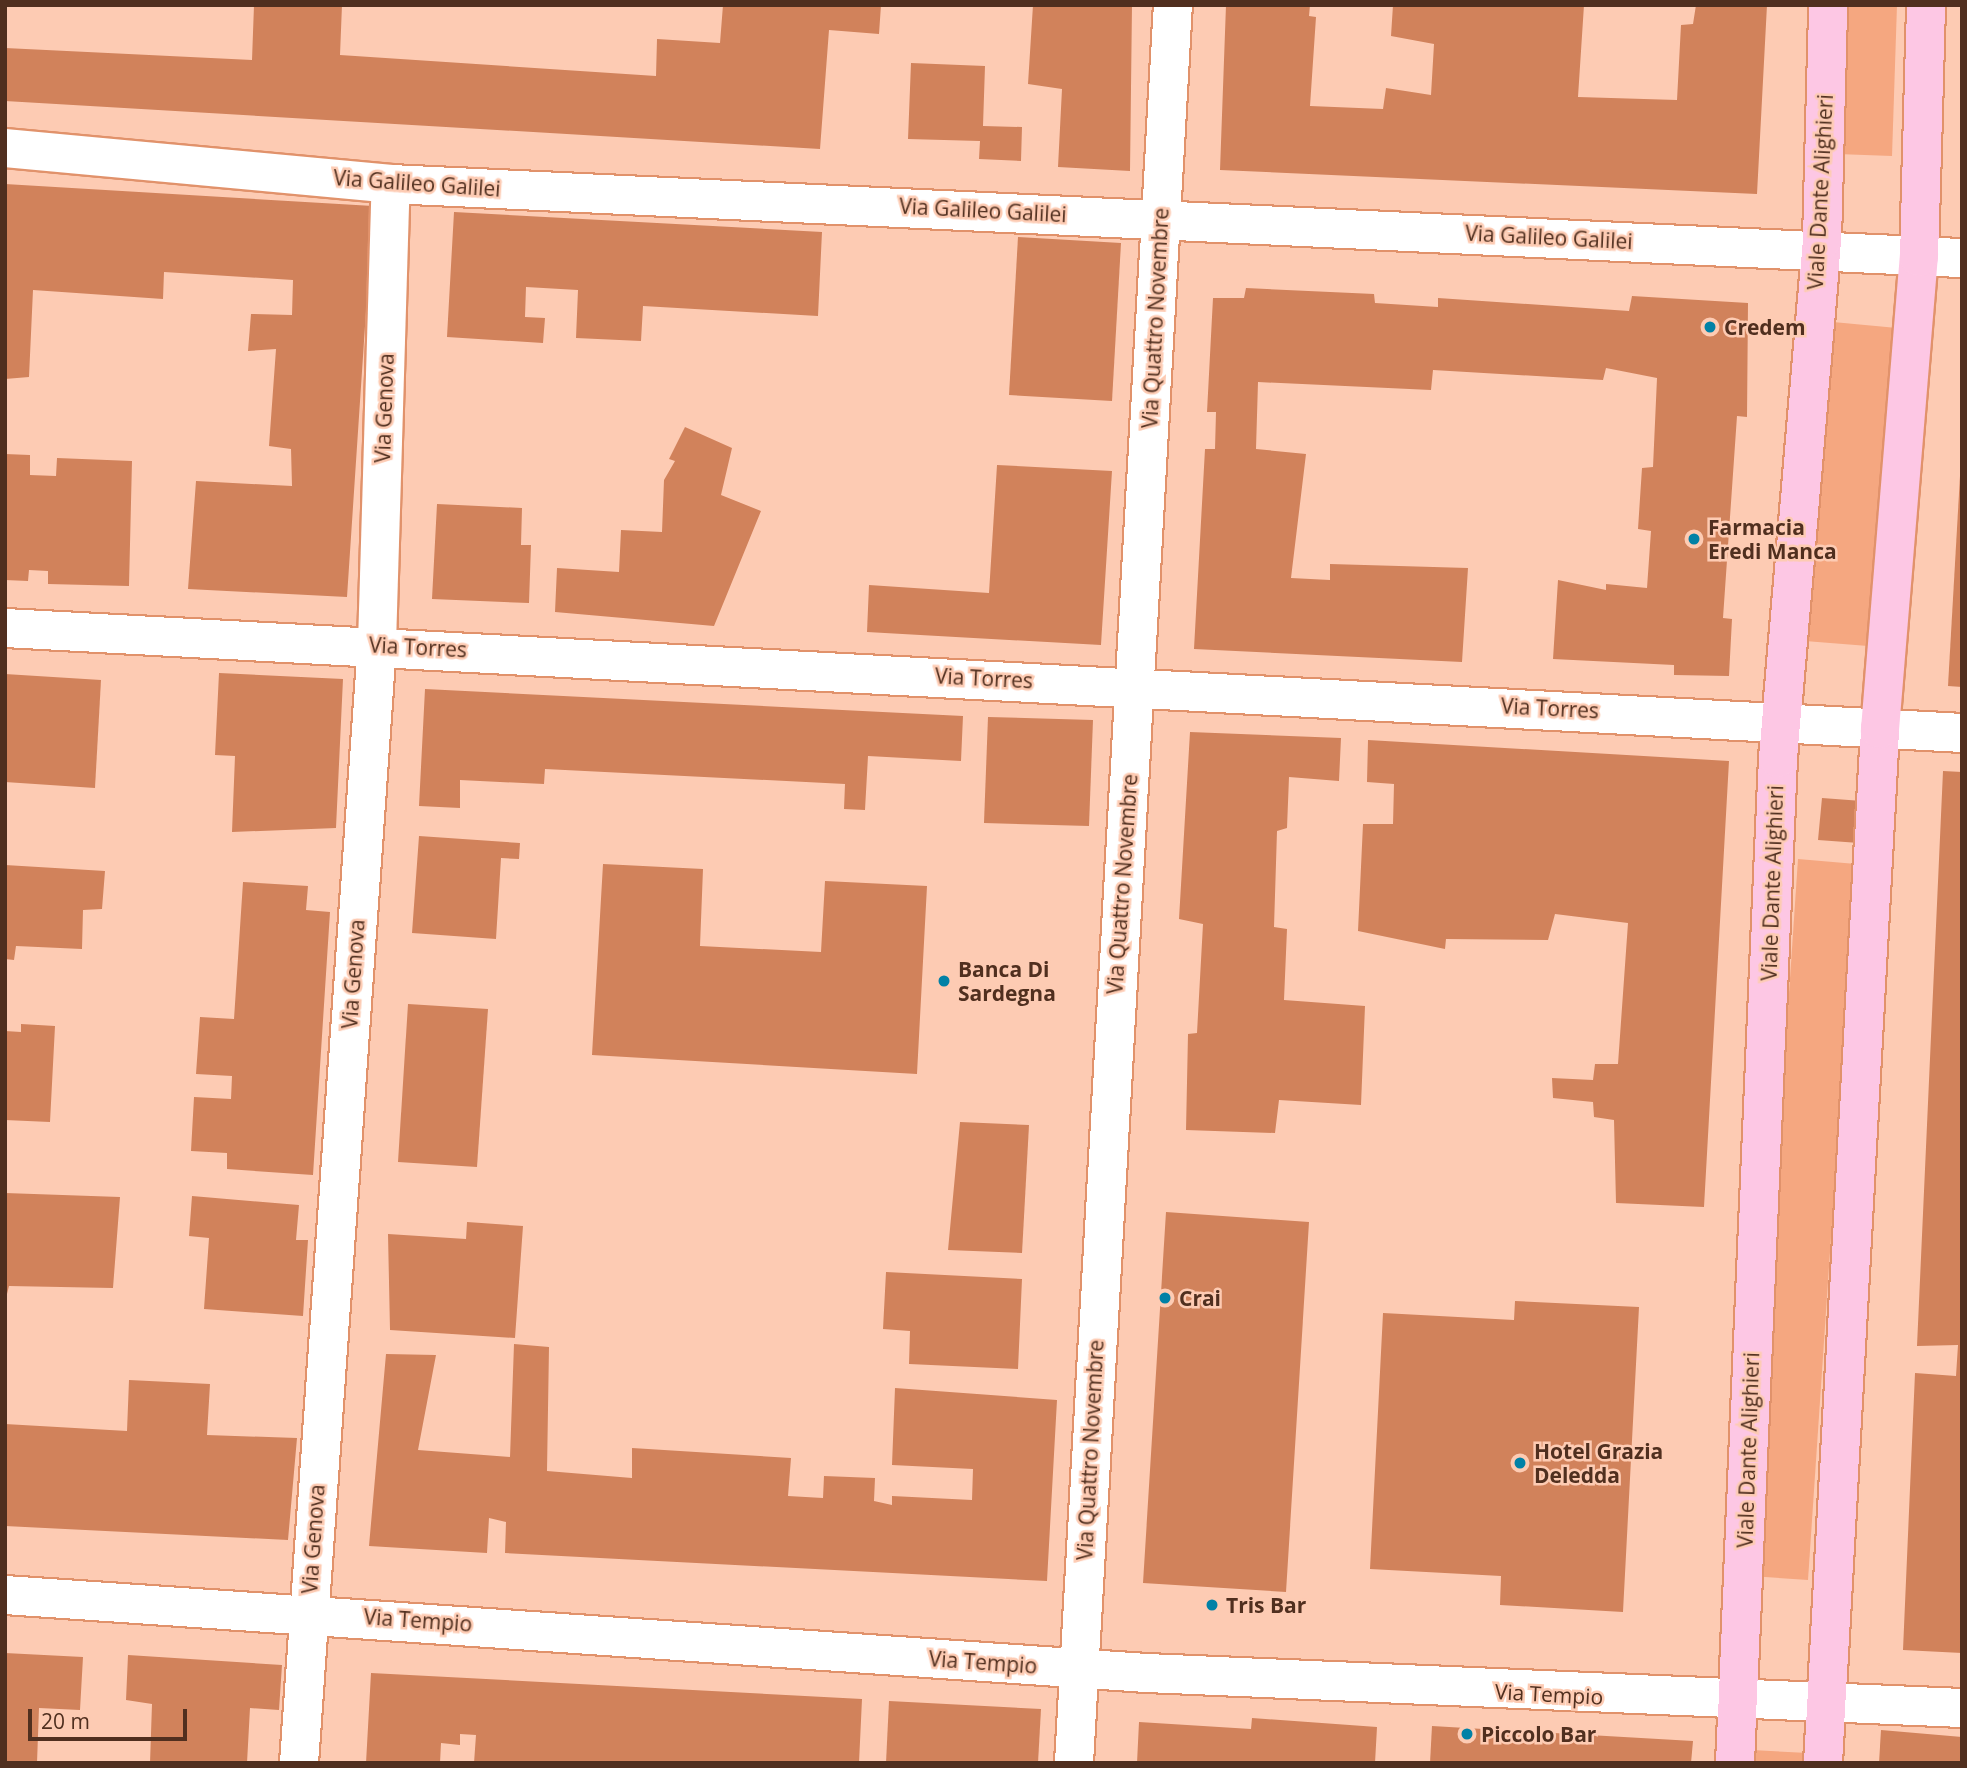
<!DOCTYPE html>
<style>
body{margin:0}
#map{position:relative;width:1967px;height:1768px;overflow:hidden;background:#fdcbb3;font-family:"Open Sans",sans-serif}
div>[style]{position:absolute}
.green>*{inset:0;background:#f5a780}
.building>*{inset:0;background:#d1825b}
.roads{filter:drop-shadow(2px 0 #e1926b) drop-shadow(-2px 0 #e1926b) drop-shadow(0 2px #e1926b) drop-shadow(0 -2px #e1926b)}
.minor>*{height:38px;margin:-19px;padding:0 19px;transform-origin:19px;border-radius:19px;background:#fff}
.major>*{height:38px;margin:-19px;padding:0 19px;transform-origin:19px;border-radius:19px;background:#fdc7e4}
.dots>*{width:19px;height:19px;translate:-50% -50%;box-sizing:border-box;border:4px solid #fdcbb3;border-radius:50%}
span{translate:-50% -50%;white-space:nowrap;text-align:center;line-height:1.15;-webkit-text-stroke:5px #fdcbb3;paint-order:stroke}
.street-label{font-size:21px;color:#502f1f}
.poi-label{font-size:21px;color:#502f1f;font-weight:700}
.left{translate:0 -50%;text-align:left}
.frame{position:absolute;inset:0;border:7px solid #502f1f;pointer-events:none}
.scale{position:absolute;left:28px;top:1709px;width:159px;height:32px;box-sizing:border-box;border:4px solid #502f1f;border-top:0;padding-left:9px;font-size:21px;line-height:24px;white-space:nowrap;color:#502f1f;-webkit-text-stroke:5px #fdcbb3;paint-order:stroke}
</style>
<div id="map">
<div class="green">
<div style="clip-path:polygon(1842px 5px,1897px 5px,1892px 156px,1837px 154px)"></div>
<div style="clip-path:polygon(1833px 322px,1897px 328px,1868px 646px,1805px 641px)"></div>
<div style="clip-path:polygon(1798px 859px,1856px 864px,1808px 1580px,1750px 1576px)"></div>
<div style="clip-path:polygon(1752px 1750px,1808px 1753px,1807px 1763px,1751px 1763px)"></div>
</div>
<div class="building">
<div style="clip-path:polygon(254px 5px,342px 5px,340px 55px,656px 76px,657px 39px,720px 43px,723px 5px,881px 5px,879px 34px,829px 30px,820px 149px,5px 101px,5px 48px,252px 60px)"></div>
<div style="clip-path:polygon(1033px 5px,1132px 5px,1130px 171px,1058px 167px,1062px 89px,1028px 84px)"></div>
<div style="clip-path:polygon(1226px 5px,1310px 5px,1309px 16px,1316px 17px,1310px 106px,1383px 109px,1386px 88px,1431px 95px,1434px 44px,1391px 36px,1393px 5px,1584px 5px,1578px 97px,1677px 100px,1681px 25px,1693px 24px,1696px 5px,1767px 5px,1757px 194px,1220px 170px)"></div>
<div style="clip-path:polygon(911px 63px,985px 66px,983px 126px,1022px 127px,1021px 161px,979px 159px,980px 141px,908px 139px)"></div>
<div style="clip-path:polygon(5px 184px,373px 206px,347px 597px,188px 589px,196px 481px,292px 486px,291px 449px,269px 446px,276px 349px,248px 351px,251px 314px,292px 315px,293px 280px,164px 272px,163px 299px,33px 290px,29px 377px,5px 379px)"></div>
<div style="clip-path:polygon(454px 212px,822px 232px,818px 316px,643px 306px,641px 341px,576px 338px,578px 290px,526px 287px,525px 317px,545px 318px,543px 343px,447px 337px)"></div>
<div style="clip-path:polygon(1018px 237px,1121px 243px,1112px 401px,1009px 395px)"></div>
<div style="clip-path:polygon(1246px 288px,1374px 294px,1375px 303px,1438px 307px,1438px 298px,1629px 311px,1632px 296px,1748px 303px,1747px 417px,1737px 416px,1723px 618px,1732px 619px,1729px 676px,1674px 675px,1674px 665px,1553px 659px,1558px 580px,1606px 590px,1606px 584px,1647px 588px,1651px 531px,1638px 529px,1642px 468px,1653px 467px,1657px 378px,1606px 368px,1603px 380px,1433px 370px,1431px 390px,1258px 382px,1256px 449px,1306px 454px,1291px 578px,1330px 580px,1330px 564px,1468px 568px,1462px 662px,1194px 649px,1205px 449px,1215px 449px,1216px 412px,1207px 412px,1213px 298px,1244px 298px)"></div>
<div style="clip-path:polygon(685px 427px,732px 448px,721px 495px,761px 511px,714px 626px,555px 612px,557px 568px,619px 572px,621px 530px,662px 532px,664px 480px,675px 461px,669px 459px)"></div>
<div style="clip-path:polygon(5px 454px,30px 455px,30px 475px,56px 476px,57px 458px,132px 461px,129px 586px,48px 584px,48px 571px,29px 570px,28px 581px,5px 580px)"></div>
<div style="clip-path:polygon(997px 465px,1112px 471px,1101px 645px,867px 632px,869px 585px,989px 593px)"></div>
<div style="clip-path:polygon(1960px 476px,1962px 476px,1962px 687px,1948px 686px)"></div>
<div style="clip-path:polygon(437px 504px,522px 508px,521px 545px,531px 545px,529px 603px,432px 599px)"></div>
<div style="clip-path:polygon(219px 673px,343px 679px,336px 828px,232px 832px,235px 756px,215px 755px)"></div>
<div style="clip-path:polygon(5px 674px,101px 680px,95px 788px,5px 782px)"></div>
<div style="clip-path:polygon(425px 689px,963px 716px,961px 761px,868px 756px,865px 810px,844px 809px,845px 784px,545px 769px,544px 784px,460px 780px,460px 808px,419px 806px)"></div>
<div style="clip-path:polygon(988px 717px,1093px 720px,1089px 826px,984px 823px)"></div>
<div style="clip-path:polygon(1190px 732px,1341px 738px,1339px 781px,1289px 777px,1287px 828px,1277px 831px,1274px 927px,1287px 929px,1284px 1000px,1365px 1006px,1361px 1105px,1279px 1100px,1275px 1133px,1186px 1130px,1188px 1034px,1197px 1033px,1203px 924px,1179px 919px)"></div>
<div style="clip-path:polygon(1368px 740px,1729px 761px,1704px 1207px,1616px 1203px,1614px 1120px,1594px 1117px,1593px 1102px,1553px 1098px,1552px 1078px,1593px 1080px,1595px 1064px,1618px 1064px,1628px 923px,1555px 914px,1548px 940px,1446px 939px,1445px 949px,1358px 931px,1363px 824px,1393px 824px,1394px 784px,1367px 782px)"></div>
<div style="clip-path:polygon(1943px 771px,1962px 772px,1962px 1653px,1903px 1650px,1915px 1373px,1956px 1376px,1958px 1345px,1917px 1346px)"></div>
<div style="clip-path:polygon(1822px 798px,1862px 801px,1859px 843px,1818px 840px)"></div>
<div style="clip-path:polygon(419px 836px,520px 843px,519px 859px,501px 858px,496px 939px,412px 933px)"></div>
<div style="clip-path:polygon(603px 864px,703px 869px,700px 946px,821px 952px,825px 881px,927px 886px,917px 1074px,592px 1055px)"></div>
<div style="clip-path:polygon(5px 865px,105px 871px,102px 909px,83px 910px,82px 949px,16px 946px,14px 960px,5px 959px)"></div>
<div style="clip-path:polygon(243px 882px,308px 886px,306px 910px,330px 912px,313px 1175px,227px 1169px,227px 1153px,191px 1151px,194px 1097px,231px 1099px,232px 1076px,196px 1074px,200px 1017px,234px 1019px)"></div>
<div style="clip-path:polygon(408px 1004px,488px 1009px,477px 1167px,398px 1162px)"></div>
<div style="clip-path:polygon(21px 1024px,55px 1026px,50px 1122px,5px 1120px,5px 1031px,21px 1032px)"></div>
<div style="clip-path:polygon(960px 1122px,1029px 1125px,1022px 1253px,948px 1250px)"></div>
<div style="clip-path:polygon(5px 1193px,120px 1197px,113px 1288px,9px 1286px,5px 1302px)"></div>
<div style="clip-path:polygon(192px 1196px,299px 1205px,296px 1240px,308px 1240px,303px 1316px,204px 1309px,209px 1238px,189px 1236px)"></div>
<div style="clip-path:polygon(1166px 1212px,1309px 1222px,1286px 1592px,1143px 1583px)"></div>
<div style="clip-path:polygon(467px 1222px,523px 1226px,515px 1338px,390px 1330px,388px 1234px,466px 1239px)"></div>
<div style="clip-path:polygon(886px 1272px,1022px 1279px,1018px 1369px,909px 1364px,910px 1331px,883px 1329px)"></div>
<div style="clip-path:polygon(1515px 1301px,1639px 1307px,1623px 1612px,1500px 1605px,1501px 1576px,1370px 1569px,1383px 1313px,1514px 1320px)"></div>
<div style="clip-path:polygon(514px 1344px,549px 1347px,547px 1471px,632px 1478px,632px 1448px,791px 1458px,788px 1496px,823px 1498px,824px 1476px,875px 1478px,874px 1501px,892px 1505px,892px 1496px,972px 1500px,973px 1469px,892px 1465px,895px 1388px,1057px 1400px,1047px 1581px,505px 1553px,506px 1522px,489px 1518px,487px 1553px,369px 1546px,386px 1354px,436px 1355px,418px 1450px,510px 1457px)"></div>
<div style="clip-path:polygon(129px 1380px,210px 1384px,207px 1435px,297px 1438px,288px 1540px,5px 1526px,5px 1424px,127px 1431px)"></div>
<div style="clip-path:polygon(5px 1653px,83px 1657px,80px 1710px,39px 1708px,37px 1763px,5px 1763px)"></div>
<div style="clip-path:polygon(128px 1655px,282px 1665px,279px 1710px,250px 1708px,247px 1763px,150px 1763px,152px 1704px,126px 1700px)"></div>
<div style="clip-path:polygon(371px 1673px,862px 1699px,859px 1763px,474px 1763px,476px 1735px,460px 1734px,460px 1745px,441px 1743px,440px 1763px,366px 1763px)"></div>
<div style="clip-path:polygon(889px 1701px,1041px 1709px,1038px 1763px,886px 1763px)"></div>
<div style="clip-path:polygon(1252px 1718px,1377px 1727px,1375px 1763px,1137px 1763px,1139px 1722px,1251px 1729px)"></div>
<div style="clip-path:polygon(1432px 1726px,1693px 1741px,1691px 1763px,1430px 1763px)"></div>
<div style="clip-path:polygon(1881px 1730px,1962px 1737px,1962px 1763px,1879px 1763px)"></div>
</div>
<div class="roads">
<div class="minor">
<div style="left:5px;top:148px;width:388px;rotate:5.3deg"></div>
<div style="left:391px;top:184px;width:1573px;rotate:2.7deg"></div>
<div style="left:5px;top:628px;width:1960px;rotate:3.07deg"></div>
<div style="left:5px;top:1595px;width:1145px;rotate:3.91deg"></div>
<div style="left:1147px;top:1673px;width:816px;rotate:2.46deg"></div>
<div style="left:299px;top:1763px;width:1122px;rotate:-86.01deg"></div>
<div style="left:377px;top:644px;width:460px;rotate:-88.3deg"></div>
<div style="left:1074px;top:1763px;width:1761px;rotate:-86.78deg"></div>
</div>
<div class="major">
<div style="left:1735px;top:1763px;width:1006px;rotate:-87.55deg"></div>
<div style="left:1778px;top:758px;width:520px;rotate:-85.14deg"></div>
<div style="left:1822px;top:240px;width:235px;rotate:-88.5deg"></div>
<div style="left:1823px;top:1763px;width:1036px;rotate:-86.84deg"></div>
<div style="left:1880px;top:729px;width:474px;rotate:-85.3deg"></div>
<div style="left:1919px;top:257px;width:252px;rotate:-88.4deg"></div>
</div>
</div>
<div class="dots">
<div style="left:1710px;top:327px;background:#0181a6"></div>
<div style="left:1694px;top:539px;background:#0181a6"></div>
<div style="left:944px;top:981px;background:#0181a6"></div>
<div style="left:1165px;top:1298px;background:#0181a6"></div>
<div style="left:1520px;top:1463px;background:#0181a6"></div>
<div style="left:1212px;top:1605px;background:#0181a6"></div>
<div style="left:1467px;top:1734px;background:#0181a6"></div>
</div>
<div class="street-label">
<span style="left:417px;top:183px;rotate:4deg">Via Galileo Galilei</span>
<span style="left:1820px;top:192px;rotate:-87deg">Viale Dante Alighieri</span>
<span style="left:983px;top:210px;rotate:3deg">Via Galileo Galilei</span>
<span style="left:1549px;top:237px;rotate:3deg">Via Galileo Galilei</span>
<span style="left:1155px;top:318px;rotate:-87deg">Via Quattro Novembre</span>
<span style="left:384px;top:408px;rotate:-88deg">Via Genova</span>
<span style="left:418px;top:647px;rotate:3deg">Via Torres</span>
<span style="left:984px;top:678px;rotate:3deg">Via Torres</span>
<span style="left:1550px;top:708px;rotate:3deg">Via Torres</span>
<span style="left:1772px;top:883px;rotate:-88deg">Viale Dante Alighieri</span>
<span style="left:1122px;top:884px;rotate:-86deg">Via Quattro Novembre</span>
<span style="left:353px;top:974px;rotate:-86deg">Via Genova</span>
<span style="left:1090px;top:1450px;rotate:-87deg">Via Quattro Novembre</span>
<span style="left:1748px;top:1450px;rotate:-88deg">Viale Dante Alighieri</span>
<span style="left:313px;top:1539px;rotate:-86deg">Via Genova</span>
<span style="left:418px;top:1620px;rotate:4deg">Via Tempio</span>
<span style="left:983px;top:1662px;rotate:4deg">Via Tempio</span>
<span style="left:1549px;top:1694px;rotate:3deg">Via Tempio</span>
</div>
<div class="poi-label">
<span class="left" style="left:1724px;top:327px">Credem</span>
<span class="left" style="left:1708px;top:539px">Farmacia<br>Eredi Manca</span>
<span class="left" style="left:958px;top:981px">Banca Di<br>Sardegna</span>
<span class="left" style="left:1179px;top:1298px">Crai</span>
<span class="left" style="left:1534px;top:1463px">Hotel Grazia<br>Deledda</span>
<span class="left" style="left:1226px;top:1605px">Tris Bar</span>
<span class="left" style="left:1481px;top:1734px">Piccolo Bar</span>
</div>
<div class="frame"></div>
<div class="scale">20 m</div>
</div>
